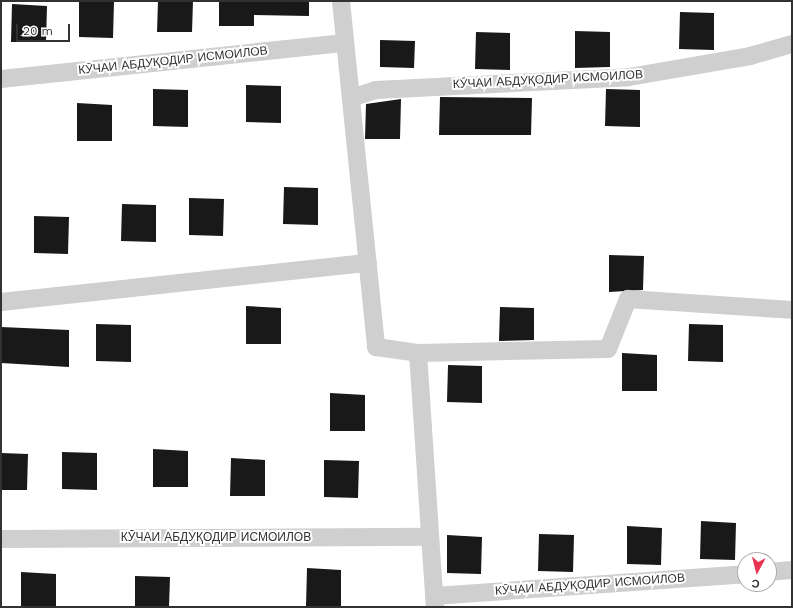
<!DOCTYPE html>
<meta charset="utf-8">
<style>
body{margin:0}
#map{position:relative;width:793px;height:608px;overflow:hidden;background:#fff;font-family:"Work Sans",sans-serif}
div>[style]{position:absolute}
.building>*{inset:0;background:#191919}
.street>*{height:18px;margin:-9px;padding:0 9px;transform-origin:9px;border-radius:9px;background:#cfcfcf}
span{translate:-50% -50%;white-space:nowrap;text-align:center;line-height:1.15;-webkit-text-stroke:4px #fff;paint-order:stroke}
.street-label{font-size:12px;color:#323232}
.frame{position:absolute;inset:0;border:2px solid #323232;pointer-events:none}
.north{position:absolute;left:737px;top:552px;width:40px;height:40px;box-sizing:border-box;background:#fff;border:1px solid #adadad;border-radius:50%;rotate:187deg;font-size:11px;font-weight:700;line-height:16px;text-align:center;color:#323232}
.north::after{content:'';display:block;margin:auto;width:14px;height:18px;background:#e93453;clip-path:polygon(50% 0,100% 100%,50% 72%,0 100%)}
.scale{position:absolute;left:16px;top:24px;width:54px;height:18px;box-sizing:border-box;border:2px solid #323232;border-top:0;padding-left:5px;font-size:12px;line-height:14px;white-space:nowrap;color:#323232;-webkit-text-stroke:3px #fff;paint-order:stroke}
</style>
<div id="map">
<div class="building">
<div style="clip-path:polygon(79px 1px,114px 1px,113px 38px,79px 37px)"></div>
<div style="clip-path:polygon(158px 1px,193px 1px,192px 32px,157px 32px)"></div>
<div style="clip-path:polygon(219px 1px,309px 1px,309px 16px,254px 15px,254px 26px,219px 26px)"></div>
<div style="clip-path:polygon(12px 4px,47px 6px,46px 42px,11px 42px)"></div>
<div style="clip-path:polygon(680px 12px,714px 13px,714px 50px,679px 49px)"></div>
<div style="clip-path:polygon(575px 31px,610px 32px,610px 67px,575px 68px)"></div>
<div style="clip-path:polygon(476px 32px,510px 33px,510px 70px,475px 69px)"></div>
<div style="clip-path:polygon(380px 40px,415px 41px,414px 68px,380px 67px)"></div>
<div style="clip-path:polygon(246px 85px,281px 86px,281px 123px,246px 122px)"></div>
<div style="clip-path:polygon(153px 89px,188px 90px,188px 127px,153px 126px)"></div>
<div style="clip-path:polygon(606px 89px,640px 90px,640px 127px,605px 126px)"></div>
<div style="clip-path:polygon(440px 97px,532px 98px,531px 135px,439px 135px)"></div>
<div style="clip-path:polygon(401px 99px,400px 139px,365px 139px,366px 104px)"></div>
<div style="clip-path:polygon(77px 103px,112px 105px,112px 141px,77px 141px)"></div>
<div style="clip-path:polygon(284px 187px,318px 188px,318px 225px,283px 224px)"></div>
<div style="clip-path:polygon(189px 198px,224px 199px,223px 236px,189px 235px)"></div>
<div style="clip-path:polygon(122px 204px,156px 205px,156px 242px,121px 241px)"></div>
<div style="clip-path:polygon(34px 216px,69px 217px,68px 254px,34px 253px)"></div>
<div style="clip-path:polygon(609px 255px,644px 256px,643px 290px,609px 292px)"></div>
<div style="clip-path:polygon(246px 306px,281px 308px,281px 344px,246px 344px)"></div>
<div style="clip-path:polygon(500px 307px,534px 308px,534px 340px,499px 341px)"></div>
<div style="clip-path:polygon(96px 324px,131px 325px,131px 362px,96px 361px)"></div>
<div style="clip-path:polygon(689px 324px,723px 325px,723px 362px,688px 361px)"></div>
<div style="clip-path:polygon(1px 327px,69px 330px,69px 367px,1px 363px)"></div>
<div style="clip-path:polygon(622px 353px,657px 355px,657px 391px,622px 391px)"></div>
<div style="clip-path:polygon(448px 365px,482px 366px,482px 403px,447px 402px)"></div>
<div style="clip-path:polygon(330px 393px,365px 395px,365px 431px,330px 431px)"></div>
<div style="clip-path:polygon(153px 449px,188px 451px,188px 487px,153px 487px)"></div>
<div style="clip-path:polygon(62px 452px,97px 453px,97px 490px,62px 489px)"></div>
<div style="clip-path:polygon(1px 453px,28px 454px,27px 490px,1px 490px)"></div>
<div style="clip-path:polygon(231px 458px,265px 460px,265px 496px,230px 496px)"></div>
<div style="clip-path:polygon(324px 460px,359px 461px,358px 498px,324px 497px)"></div>
<div style="clip-path:polygon(701px 521px,736px 523px,735px 560px,700px 559px)"></div>
<div style="clip-path:polygon(627px 526px,662px 528px,661px 565px,627px 564px)"></div>
<div style="clip-path:polygon(539px 534px,574px 535px,573px 572px,538px 571px)"></div>
<div style="clip-path:polygon(447px 535px,482px 537px,481px 574px,447px 573px)"></div>
<div style="clip-path:polygon(307px 568px,341px 570px,341px 607px,306px 606px)"></div>
<div style="clip-path:polygon(21px 572px,56px 574px,56px 607px,21px 607px)"></div>
<div style="clip-path:polygon(135px 576px,170px 577px,169px 607px,135px 607px)"></div>
</div>
<div class="street">
<div style="left:341px;top:1px;width:348px;rotate:84.2deg"></div>
<div style="left:376px;top:347px;width:42px;rotate:8.1deg"></div>
<div style="left:418px;top:353px;width:190px;rotate:-1.2deg"></div>
<div style="left:608px;top:349px;width:54px;rotate:-68.2deg"></div>
<div style="left:628px;top:299px;width:164px;rotate:3.8deg"></div>
<div style="left:1px;top:79px;width:346px;rotate:-6deg"></div>
<div style="left:351px;top:98px;width:26px;rotate:-18deg"></div>
<div style="left:376px;top:90px;width:253px;rotate:-2.9deg"></div>
<div style="left:629px;top:77px;width:123px;rotate:-9.8deg"></div>
<div style="left:750px;top:56px;width:44px;rotate:-15.9deg"></div>
<div style="left:1px;top:302px;width:369px;rotate:-6.1deg"></div>
<div style="left:418px;top:353px;width:255px;rotate:86.2deg"></div>
<div style="left:1px;top:539px;width:429px;rotate:-0.3deg"></div>
<div style="left:769px;top:572px;width:23px;rotate:-5deg"></div>
<div style="left:434px;top:596px;width:312px;rotate:-4deg"></div>
</div>
<div class="street-label">
<span style="left:173px;top:61px;rotate:-6deg">КӮЧАИ АБДУҚОДИР ИСМОИЛОВ</span>
<span style="left:548px;top:80px;rotate:-3deg">КӮЧАИ АБДУҚОДИР ИСМОИЛОВ</span>
<span style="left:216px;top:538px">КӮЧАИ АБДУҚОДИР ИСМОИЛОВ</span>
<span style="left:590px;top:585px;rotate:-4deg">КӮЧАИ АБДУҚОДИР ИСМОИЛОВ</span>
</div>
<div class="frame"></div>
<div class="north">С</div>
<div class="scale">20 m</div>
</div>
